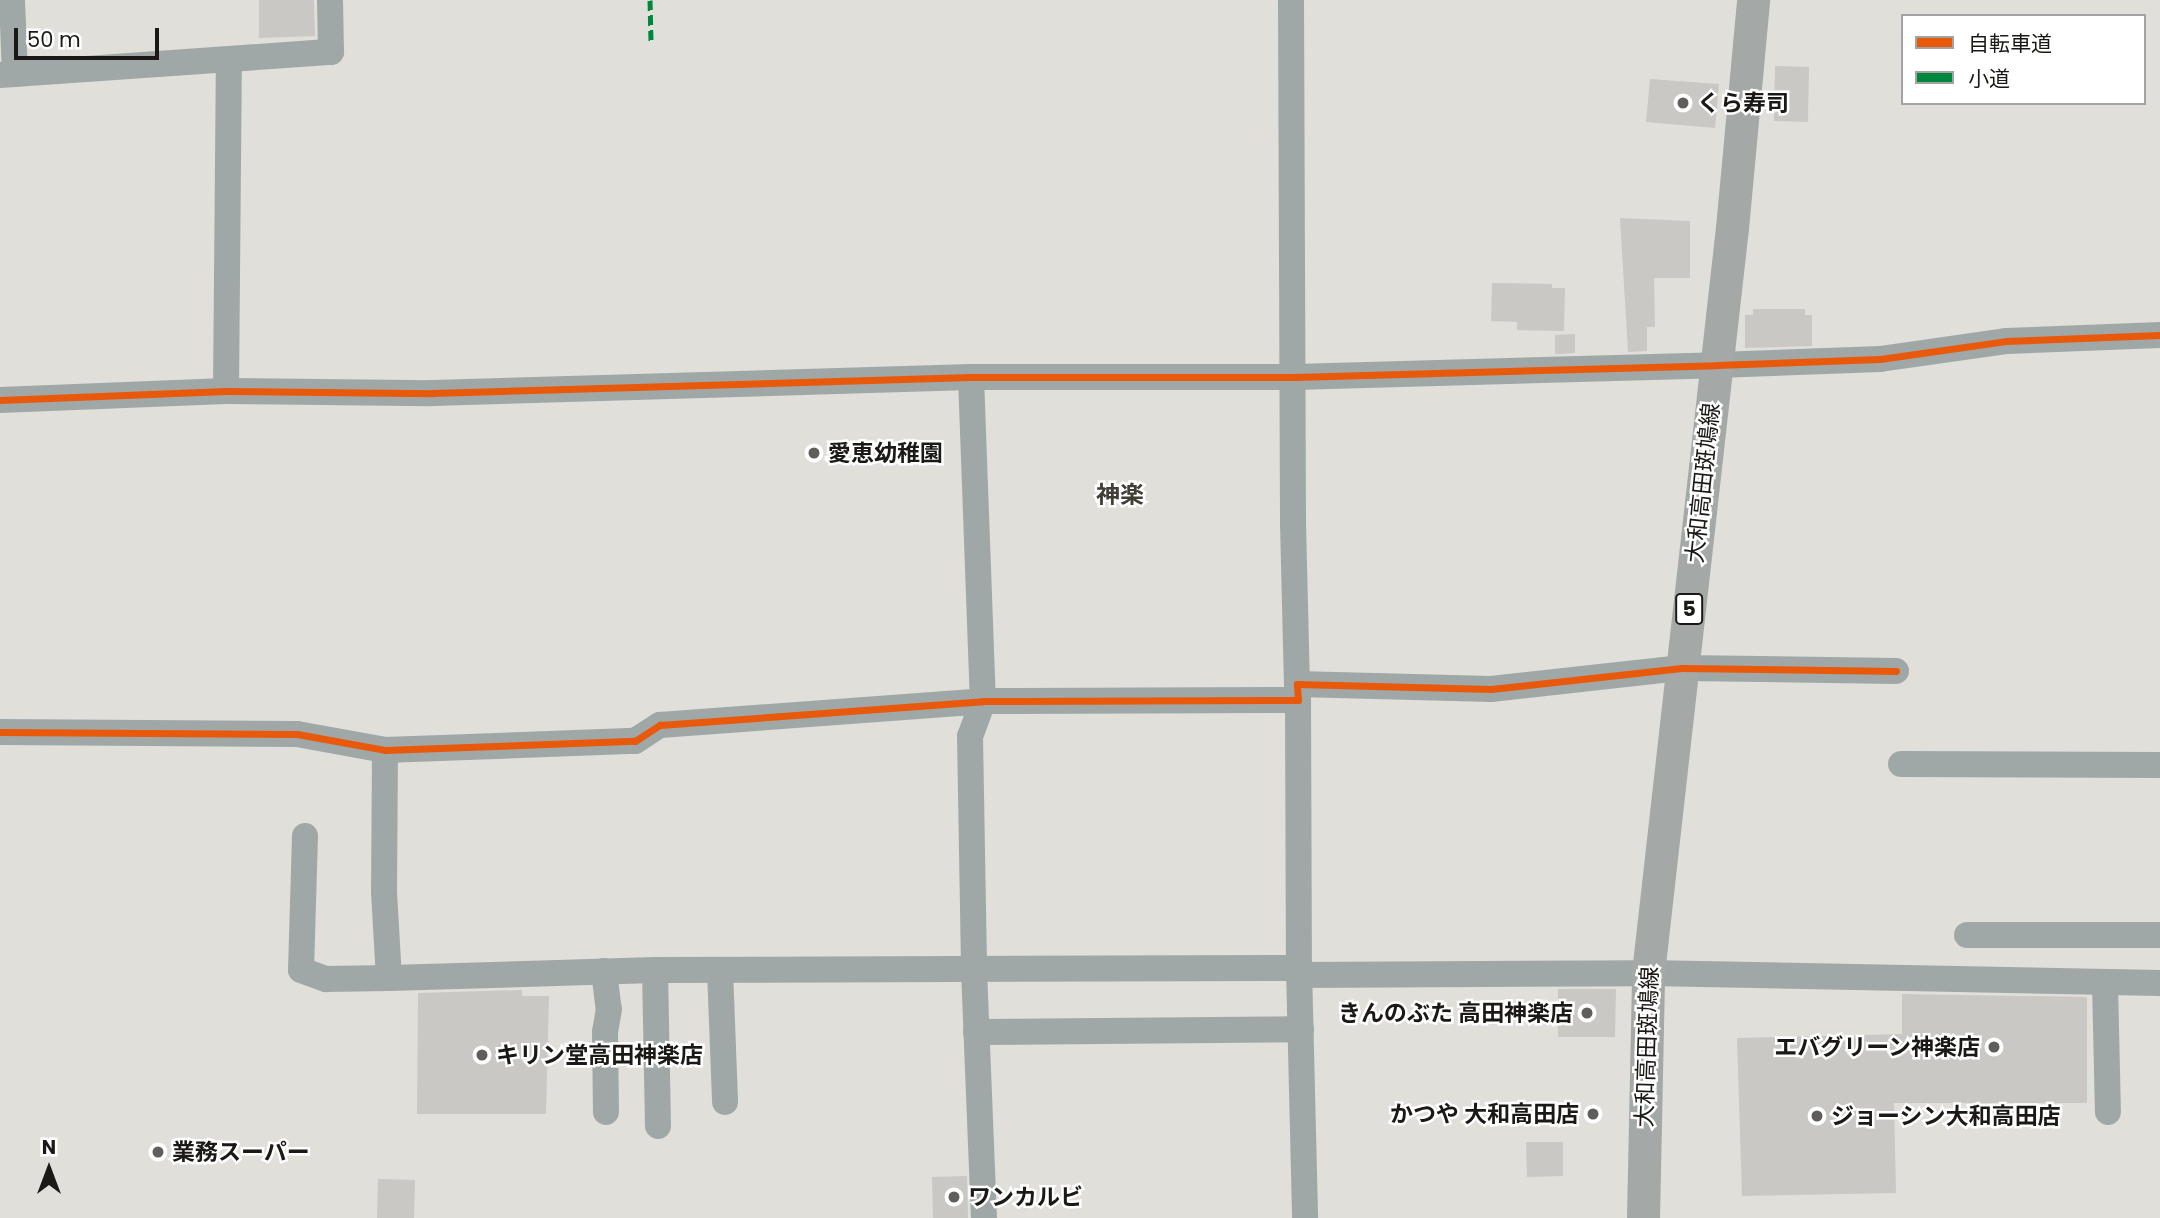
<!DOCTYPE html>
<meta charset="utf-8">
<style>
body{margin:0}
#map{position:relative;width:2160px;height:1218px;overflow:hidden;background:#e0dfda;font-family:Poppins,"Noto Sans JP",sans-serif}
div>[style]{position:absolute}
.building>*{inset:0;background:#c9c8c4}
.minor>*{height:26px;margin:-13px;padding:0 13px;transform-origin:13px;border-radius:13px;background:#a0a8a7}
.major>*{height:33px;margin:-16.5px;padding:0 16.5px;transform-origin:16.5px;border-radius:16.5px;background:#a4a9a7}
.quiet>*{height:5px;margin-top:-2.5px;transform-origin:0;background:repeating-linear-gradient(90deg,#00873e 0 10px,transparent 0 15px)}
.cycleway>*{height:7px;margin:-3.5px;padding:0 3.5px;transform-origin:3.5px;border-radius:3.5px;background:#e8590c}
.dots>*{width:19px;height:19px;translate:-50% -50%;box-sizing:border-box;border:4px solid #fff;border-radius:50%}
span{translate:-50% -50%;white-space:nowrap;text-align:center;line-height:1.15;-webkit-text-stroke:5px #fff;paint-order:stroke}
.shield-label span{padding:2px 5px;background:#fff;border:2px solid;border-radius:5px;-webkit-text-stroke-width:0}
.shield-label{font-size:21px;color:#1a1916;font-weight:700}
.poi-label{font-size:23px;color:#1a1916;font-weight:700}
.left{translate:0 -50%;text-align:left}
.right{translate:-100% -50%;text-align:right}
.street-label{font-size:23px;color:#1a1916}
.neighbourhood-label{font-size:24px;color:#413e36;font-weight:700}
.legend{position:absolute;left:1901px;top:14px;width:245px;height:91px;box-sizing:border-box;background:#fff;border:2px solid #a3a3a2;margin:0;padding:9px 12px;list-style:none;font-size:21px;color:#1a1916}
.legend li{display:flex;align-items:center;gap:14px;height:35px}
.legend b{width:35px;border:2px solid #a3a3a2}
.north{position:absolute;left:14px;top:1134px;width:70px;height:70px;-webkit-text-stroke:5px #fff;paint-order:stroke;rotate:0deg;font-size:19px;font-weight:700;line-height:28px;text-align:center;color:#1a1916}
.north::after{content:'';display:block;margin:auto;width:24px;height:32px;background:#1a1916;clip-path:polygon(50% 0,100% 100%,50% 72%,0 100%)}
.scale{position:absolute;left:14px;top:28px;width:145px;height:32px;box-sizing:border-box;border:4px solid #1a1916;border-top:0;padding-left:9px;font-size:21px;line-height:24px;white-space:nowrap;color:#1a1916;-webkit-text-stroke:5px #fff;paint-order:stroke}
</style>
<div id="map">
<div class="building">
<div style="clip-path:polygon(259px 0,314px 0,315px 36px,259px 38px)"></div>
<div style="clip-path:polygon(1775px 66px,1809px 67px,1808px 122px,1774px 121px)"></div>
<div style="clip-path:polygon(1650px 79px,1719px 84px,1715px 128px,1646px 122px)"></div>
<div style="clip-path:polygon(1620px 218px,1690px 221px,1690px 278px,1654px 278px,1655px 327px,1647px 327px,1647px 351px,1628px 352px)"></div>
<div style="clip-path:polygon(1492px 283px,1552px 284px,1552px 288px,1565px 288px,1564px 331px,1517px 330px,1517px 322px,1491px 321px)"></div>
<div style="clip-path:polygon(1753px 309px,1805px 309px,1805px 315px,1812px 315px,1812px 346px,1745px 348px,1745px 315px,1753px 315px)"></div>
<div style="clip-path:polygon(1575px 334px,1575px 353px,1555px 354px,1555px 335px)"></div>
<div style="clip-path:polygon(1558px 989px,1616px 989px,1615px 1037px,1558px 1037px)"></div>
<div style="clip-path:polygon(522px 990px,522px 996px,549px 996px,546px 1114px,417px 1114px,418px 993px)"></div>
<div style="clip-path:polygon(1902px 994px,2087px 997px,2087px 1103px,1894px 1103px,1896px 1193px,1742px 1196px,1737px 1038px,1902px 1034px)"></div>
<div style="clip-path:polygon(1526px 1142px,1563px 1142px,1563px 1176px,1527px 1177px)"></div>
<div style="clip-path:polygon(967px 1176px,968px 1218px,933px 1218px,932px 1177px)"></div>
<div style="clip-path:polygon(378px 1179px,415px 1180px,414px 1218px,377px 1218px)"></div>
</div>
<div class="minor">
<div style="left:12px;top:0;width:74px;rotate:87.7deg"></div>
<div style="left:1291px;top:0;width:523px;rotate:89.78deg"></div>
<div style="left:1293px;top:523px;width:161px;rotate:88.6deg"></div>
<div style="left:0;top:75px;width:332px;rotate:-4deg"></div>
<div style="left:331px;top:52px;width:52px;rotate:-91.1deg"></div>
<div style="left:971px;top:377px;width:324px;rotate:87.9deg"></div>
<div style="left:983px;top:701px;width:37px;rotate:110deg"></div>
<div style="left:970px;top:736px;width:234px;rotate:89deg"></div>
<div style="left:974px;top:970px;width:248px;rotate:87.7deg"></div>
<div style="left:226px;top:391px;width:330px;rotate:-89.5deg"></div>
<div style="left:0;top:400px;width:226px;rotate:-2.3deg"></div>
<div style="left:226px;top:391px;width:206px;rotate:0.6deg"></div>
<div style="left:432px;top:393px;width:539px;rotate:-1.7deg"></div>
<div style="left:971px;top:377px;width:324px"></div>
<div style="left:1295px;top:377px;width:422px;rotate:-1.6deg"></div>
<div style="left:1717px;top:365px;width:163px;rotate:-2.1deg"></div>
<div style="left:1880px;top:359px;width:127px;rotate:-8.1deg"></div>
<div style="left:2006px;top:341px;width:154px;rotate:-2.2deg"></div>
<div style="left:1298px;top:700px;width:268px;rotate:89.8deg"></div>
<div style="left:1299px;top:968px;width:250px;rotate:88.6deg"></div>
<div style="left:0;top:732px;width:297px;rotate:0.4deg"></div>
<div style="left:297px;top:734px;width:89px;rotate:10.3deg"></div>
<div style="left:385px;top:750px;width:250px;rotate:-2.1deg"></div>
<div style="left:635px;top:741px;width:30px;rotate:-33deg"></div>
<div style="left:660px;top:725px;width:324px;rotate:-4.2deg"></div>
<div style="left:983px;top:701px;width:315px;rotate:-0.2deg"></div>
<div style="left:1298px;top:700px;width:16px;rotate:-94deg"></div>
<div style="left:1297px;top:684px;width:194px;rotate:1.5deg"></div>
<div style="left:1491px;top:689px;width:192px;rotate:-6.3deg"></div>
<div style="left:1682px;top:668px;width:214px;rotate:0.8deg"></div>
<div style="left:385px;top:750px;width:142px;rotate:90.4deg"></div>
<div style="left:384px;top:892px;width:86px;rotate:86.7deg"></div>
<div style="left:389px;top:978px;width:266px;rotate:-1.7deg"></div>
<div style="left:655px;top:970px;width:644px;rotate:-0.18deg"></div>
<div style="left:1901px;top:764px;width:259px;rotate:0.2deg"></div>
<div style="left:305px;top:836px;width:134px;rotate:91.7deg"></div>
<div style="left:301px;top:970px;width:27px;rotate:20deg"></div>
<div style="left:326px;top:979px;width:63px;rotate:-0.9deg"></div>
<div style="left:1967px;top:935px;width:193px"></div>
<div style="left:655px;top:970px;width:156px;rotate:88.9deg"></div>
<div style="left:720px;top:970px;width:132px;rotate:87.8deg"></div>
<div style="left:604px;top:971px;width:38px;rotate:83deg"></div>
<div style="left:609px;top:1009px;width:23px;rotate:100deg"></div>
<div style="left:605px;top:1032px;width:80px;rotate:89.3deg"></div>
<div style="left:1299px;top:975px;width:349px;rotate:-0.3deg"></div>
<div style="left:1648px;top:973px;width:512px;rotate:1.12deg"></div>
<div style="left:2105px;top:983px;width:129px;rotate:88.7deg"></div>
<div style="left:976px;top:1032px;width:325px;rotate:-0.5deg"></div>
</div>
<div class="major">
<div style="left:1643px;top:1218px;width:245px;rotate:-88.8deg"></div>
<div style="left:1648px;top:973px;width:750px;rotate:-83.57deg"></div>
<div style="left:1732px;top:228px;width:229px;rotate:-84.7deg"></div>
</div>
<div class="quiet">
<div style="left:650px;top:0;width:42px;rotate:88.6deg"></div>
</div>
<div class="cycleway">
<div style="left:0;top:400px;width:226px;rotate:-2.3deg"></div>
<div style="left:226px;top:391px;width:206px;rotate:0.6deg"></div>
<div style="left:432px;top:393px;width:539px;rotate:-1.7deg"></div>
<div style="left:971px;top:377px;width:324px"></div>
<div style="left:1295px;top:377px;width:422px;rotate:-1.6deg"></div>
<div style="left:1717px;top:365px;width:163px;rotate:-2.1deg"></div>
<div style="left:1880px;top:359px;width:127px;rotate:-8.1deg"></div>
<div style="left:2006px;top:341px;width:154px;rotate:-2.2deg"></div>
<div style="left:0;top:732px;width:297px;rotate:0.4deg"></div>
<div style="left:297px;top:734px;width:89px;rotate:10.3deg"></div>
<div style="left:385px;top:750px;width:250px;rotate:-2.1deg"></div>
<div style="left:635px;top:741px;width:30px;rotate:-33deg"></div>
<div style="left:660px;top:725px;width:324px;rotate:-4.2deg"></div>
<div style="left:983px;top:701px;width:315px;rotate:-0.2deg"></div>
<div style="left:1298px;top:700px;width:16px;rotate:-94deg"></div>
<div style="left:1297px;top:684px;width:194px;rotate:1.5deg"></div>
<div style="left:1491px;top:689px;width:192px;rotate:-6.3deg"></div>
<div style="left:1682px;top:668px;width:214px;rotate:0.8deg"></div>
</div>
<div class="dots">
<div style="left:1683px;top:103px;background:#5f5e5b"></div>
<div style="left:814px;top:453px;background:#5f5e5b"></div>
<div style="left:1587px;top:1013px;background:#5f5e5b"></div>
<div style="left:1994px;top:1047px;background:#5f5e5b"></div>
<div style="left:482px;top:1055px;background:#5f5e5b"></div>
<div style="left:1593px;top:1114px;background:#5f5e5b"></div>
<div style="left:1817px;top:1116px;background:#5f5e5b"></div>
<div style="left:158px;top:1152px;background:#5f5e5b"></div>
<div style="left:954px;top:1197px;background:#5f5e5b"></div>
</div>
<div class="shield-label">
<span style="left:1689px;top:609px">5</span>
</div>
<div class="poi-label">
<span class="left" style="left:1697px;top:103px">くら寿司</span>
<span class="left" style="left:828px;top:453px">愛恵幼稚園</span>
<span class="right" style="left:1573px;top:1013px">きんのぶた 高田神楽店</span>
<span class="right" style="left:1980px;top:1047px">エバグリーン神楽店</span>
<span class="left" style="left:496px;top:1055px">キリン堂高田神楽店</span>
<span class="right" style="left:1579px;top:1114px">かつや 大和高田店</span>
<span class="left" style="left:1831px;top:1116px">ジョーシン大和高田店</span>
<span class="left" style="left:172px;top:1152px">業務スーパー</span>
<span class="left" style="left:968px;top:1197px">ワンカルビ</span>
</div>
<div class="street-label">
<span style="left:1703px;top:483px;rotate:-84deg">大和高田斑鳩線</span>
<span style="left:1647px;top:1047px;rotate:-88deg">大和高田斑鳩線</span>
</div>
<div class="neighbourhood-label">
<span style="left:1120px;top:495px">神楽</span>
</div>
<ul class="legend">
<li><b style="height:9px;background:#e8590c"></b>自転車道</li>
<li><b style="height:9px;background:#00873e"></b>小道</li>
</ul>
<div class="north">N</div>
<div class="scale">50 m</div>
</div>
